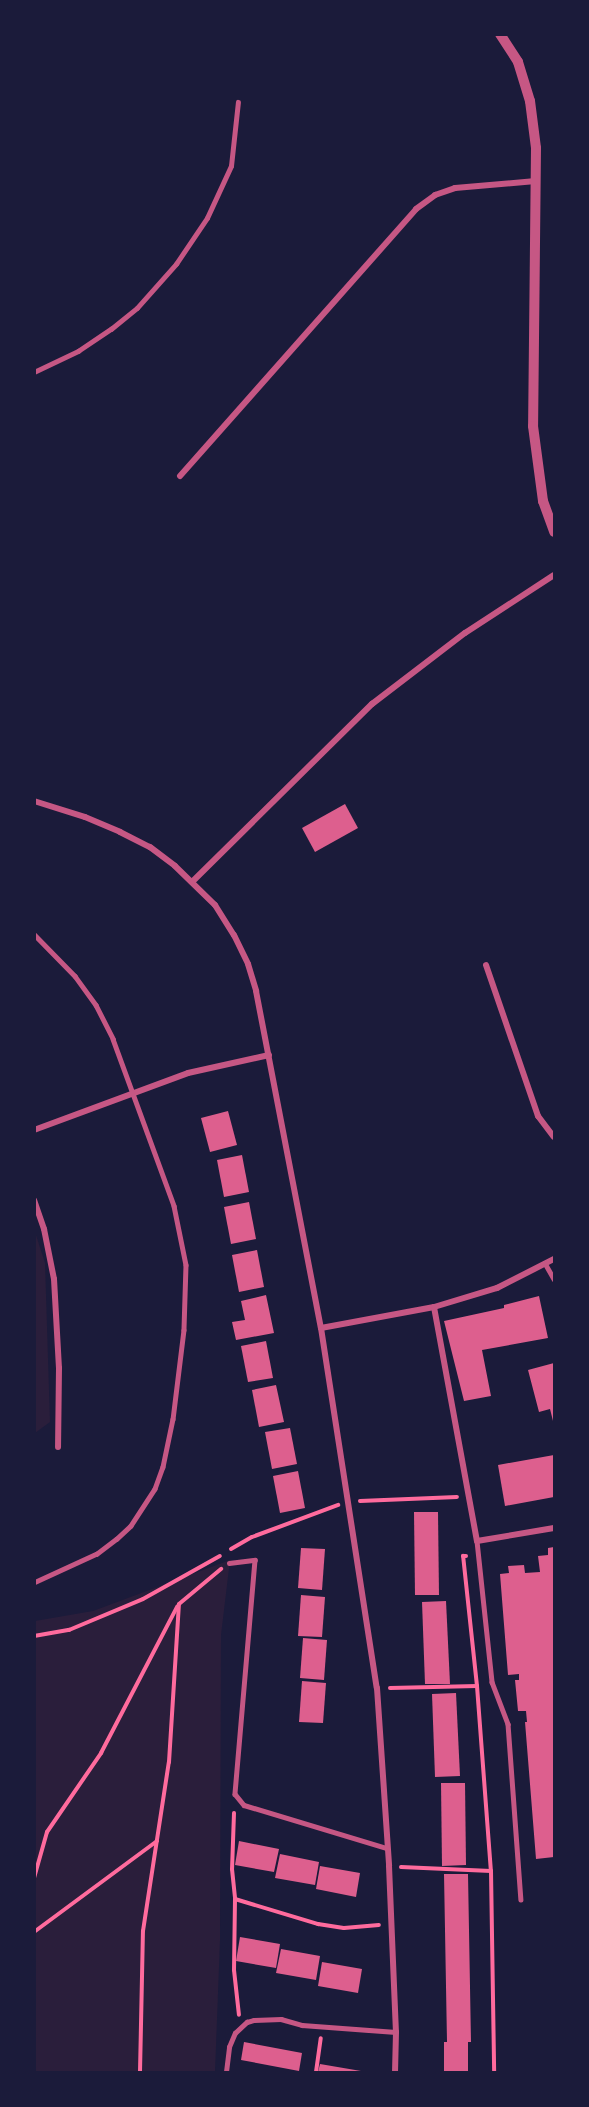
<!DOCTYPE html>
<style>
body{margin:0}
#map{position:relative;width:589px;height:2107px;overflow:hidden;background:#1b1b3a;font-family:Helvetica,sans-serif}
div>[style]{position:absolute}
.green>*{inset:0;background:#2a1e3b}
.building>*{inset:0;background:#dd5f8e}
.path>*{height:4px;margin:-2px;padding:0 2px;transform-origin:2px;border-radius:2px;background:#ff6b9d}
.service>*{height:4.5px;margin:-2.25px;padding:0 2.25px;transform-origin:2.25px;border-radius:2.25px;background:#c65784}
.minor>*{height:6px;margin:-3px;padding:0 3px;transform-origin:3px;border-radius:3px;background:#c65784}
.tertiary>*{height:10px;margin:-5px;padding:0 5px;transform-origin:5px;border-radius:5px;background:#c65784}
span{translate:-50% -50%;white-space:nowrap;text-align:center;line-height:1.15;-webkit-text-stroke:4.5px #1b1b3a;paint-order:stroke}
.frame{position:absolute;inset:0;border:36px solid #1b1b3a;pointer-events:none}
</style>
<div id="map">
<div class="green">
<div style="clip-path:polygon(35px 1232px,45px 1263px,50px 1422px,35px 1433px)"></div>
<div style="clip-path:polygon(230px 1560px,221px 1635px,220px 1940px,215px 2072px,35px 2072px,35px 1621px,93px 1611px)"></div>
</div>
<div class="building">
<div style="clip-path:polygon(345px 804px,358px 828px,315px 852px,302px 828px)"></div>
<div style="clip-path:polygon(228px 1111px,237px 1145px,210px 1152px,201px 1118px)"></div>
<div style="clip-path:polygon(242px 1155px,249px 1192px,224px 1197px,217px 1160px)"></div>
<div style="clip-path:polygon(249px 1202px,256px 1239px,231px 1244px,224px 1207px)"></div>
<div style="clip-path:polygon(257px 1250px,264px 1287px,239px 1292px,232px 1255px)"></div>
<div style="clip-path:polygon(266px 1295px,274px 1333px,236px 1340px,232px 1322px,245px 1320px,241px 1301px)"></div>
<div style="clip-path:polygon(539px 1296px,548px 1338px,482px 1350px,491px 1396px,464px 1401px,444px 1321px,504px 1308px,504px 1305px)"></div>
<div style="clip-path:polygon(266px 1341px,273px 1378px,248px 1382px,241px 1346px)"></div>
<div style="clip-path:polygon(554px 1363px,554px 1425px,550px 1409px,539px 1412px,528px 1370px)"></div>
<div style="clip-path:polygon(276px 1385px,284px 1422px,259px 1427px,252px 1390px)"></div>
<div style="clip-path:polygon(290px 1428px,297px 1464px,272px 1469px,265px 1432px)"></div>
<div style="clip-path:polygon(554px 1455px,554px 1497px,505px 1506px,498px 1465px)"></div>
<div style="clip-path:polygon(298px 1471px,305px 1508px,280px 1513px,273px 1476px)"></div>
<div style="clip-path:polygon(414px 1512px,438px 1512px,439px 1595px,415px 1595px)"></div>
<div style="clip-path:polygon(554px 1547px,554px 1857px,536px 1859px,525px 1722px,527px 1722px,526px 1711px,518px 1711px,515px 1680px,519px 1680px,519px 1674px,508px 1675px,500px 1574px,509px 1573px,508px 1566px,524px 1565px,525px 1573px,540px 1572px,538px 1556px,548px 1555px,548px 1548px)"></div>
<div style="clip-path:polygon(301px 1548px,325px 1549px,322px 1590px,298px 1588px)"></div>
<div style="clip-path:polygon(301px 1595px,325px 1597px,322px 1637px,298px 1636px)"></div>
<div style="clip-path:polygon(446px 1601px,450px 1684px,425px 1684px,422px 1602px)"></div>
<div style="clip-path:polygon(303px 1638px,327px 1640px,324px 1680px,300px 1678px)"></div>
<div style="clip-path:polygon(302px 1681px,326px 1683px,323px 1723px,299px 1722px)"></div>
<div style="clip-path:polygon(456px 1693px,460px 1776px,435px 1777px,432px 1694px)"></div>
<div style="clip-path:polygon(441px 1783px,465px 1783px,466px 1865px,442px 1866px)"></div>
<div style="clip-path:polygon(239px 1841px,279px 1849px,274px 1872px,235px 1865px)"></div>
<div style="clip-path:polygon(280px 1854px,319px 1862px,315px 1885px,275px 1878px)"></div>
<div style="clip-path:polygon(320px 1866px,360px 1873px,356px 1897px,316px 1889px)"></div>
<div style="clip-path:polygon(444px 1874px,468px 1874px,471px 2042px,468px 2042px,468px 2072px,444px 2072px,444px 2042px,447px 2042px)"></div>
<div style="clip-path:polygon(240px 1937px,280px 1944px,276px 1968px,236px 1961px)"></div>
<div style="clip-path:polygon(281px 1949px,320px 1956px,316px 1980px,276px 1973px)"></div>
<div style="clip-path:polygon(322px 1962px,362px 1969px,358px 1993px,318px 1986px)"></div>
<div style="clip-path:polygon(244px 2042px,302px 2053px,299px 2071px,241px 2060px)"></div>
<div style="clip-path:polygon(320px 2064px,361px 2071px,361px 2072px,318px 2072px)"></div>
</div>
<div class="path">
<div style="left:360px;top:1501px;width:97px;rotate:-2.4deg"></div>
<div style="left:231px;top:1549px;width:24px;rotate:-30deg"></div>
<div style="left:252px;top:1537px;width:92px;rotate:-20.4deg"></div>
<div style="left:34px;top:1636px;width:36px;rotate:-10deg"></div>
<div style="left:69px;top:1630px;width:80px;rotate:-22.7deg"></div>
<div style="left:143px;top:1599px;width:88px;rotate:-29.2deg"></div>
<div style="left:477px;top:1686px;width:186px;rotate:85.7deg"></div>
<div style="left:491px;top:1871px;width:201px;rotate:89.1deg"></div>
<div style="left:390px;top:1688px;width:87px;rotate:-1.3deg"></div>
<div style="left:477px;top:1686px;width:131px;rotate:-96.1deg"></div>
<div style="left:463px;top:1556px;width:3px"></div>
<div style="left:234px;top:1813px;width:56px;rotate:92deg"></div>
<div style="left:232px;top:1869px;width:30px;rotate:84deg"></div>
<div style="left:235px;top:1899px;width:71px;rotate:90.8deg"></div>
<div style="left:234px;top:1970px;width:45px;rotate:83.7deg"></div>
<div style="left:401px;top:1867px;width:90px;rotate:2.5deg"></div>
<div style="left:34px;top:1878px;width:48px;rotate:-74.2deg"></div>
<div style="left:47px;top:1832px;width:96px;rotate:-55.6deg"></div>
<div style="left:101px;top:1753px;width:165px;rotate:-62.5deg"></div>
<div style="left:235px;top:1899px;width:87px;rotate:16.8deg"></div>
<div style="left:318px;top:1924px;width:26px;rotate:9deg"></div>
<div style="left:344px;top:1928px;width:35px;rotate:-5deg"></div>
<div style="left:34px;top:1932px;width:153px;rotate:-36.5deg"></div>
<div style="left:140px;top:2072px;width:141px;rotate:-88.8deg"></div>
<div style="left:143px;top:1931px;width:171px;rotate:-81.3deg"></div>
<div style="left:169px;top:1762px;width:158px;rotate:-86.4deg"></div>
<div style="left:179px;top:1604px;width:55px;rotate:-39.8deg"></div>
<div style="left:316px;top:2072px;width:34px;rotate:-82deg"></div>
</div>
<div class="service">
<div style="left:34px;top:372px;width:49px;rotate:-25.5deg"></div>
<div style="left:78px;top:351px;width:40px;rotate:-34deg"></div>
<div style="left:111px;top:329px;width:33px;rotate:-39deg"></div>
<div style="left:137px;top:308px;width:59px;rotate:-48.4deg"></div>
<div style="left:176px;top:264px;width:55px;rotate:-56deg"></div>
<div style="left:207px;top:218px;width:57px;rotate:-65.2deg"></div>
<div style="left:231px;top:166px;width:64px;rotate:-83.8deg"></div>
<div style="left:34px;top:934px;width:59px;rotate:45.7deg"></div>
<div style="left:75px;top:976px;width:36px;rotate:54deg"></div>
<div style="left:96px;top:1005px;width:38px;rotate:63deg"></div>
<div style="left:113px;top:1039px;width:178px;rotate:69.9deg"></div>
<div style="left:174px;top:1206px;width:60px;rotate:78.5deg"></div>
<div style="left:186px;top:1265px;width:65px;rotate:91.8deg"></div>
<div style="left:184px;top:1330px;width:90px;rotate:97deg"></div>
<div style="left:173px;top:1419px;width:49px;rotate:101.8deg"></div>
<div style="left:163px;top:1467px;width:23px;rotate:110deg"></div>
<div style="left:155px;top:1489px;width:44px;rotate:123deg"></div>
<div style="left:131px;top:1526px;width:19px;rotate:137deg"></div>
<div style="left:117px;top:1539px;width:25px;rotate:143deg"></div>
<div style="left:97px;top:1554px;width:69px;rotate:155.3deg"></div>
<div style="left:546px;top:1265px;width:16px;rotate:60deg"></div>
<div style="left:477px;top:1541px;width:142px;rotate:83.9deg"></div>
<div style="left:492px;top:1682px;width:45px;rotate:69.1deg"></div>
<div style="left:508px;top:1724px;width:176px;rotate:85.8deg"></div>
<div style="left:229px;top:1563px;width:26px;rotate:-7deg"></div>
<div style="left:255px;top:1560px;width:235px;rotate:94.9deg"></div>
<div style="left:235px;top:1794px;width:14px;rotate:51deg"></div>
<div style="left:244px;top:1805px;width:148px;rotate:16.8deg"></div>
<div style="left:226px;top:2072px;width:25px;rotate:-83deg"></div>
<div style="left:229px;top:2047px;width:15px;rotate:-67deg"></div>
<div style="left:235px;top:2033px;width:16px;rotate:-43deg"></div>
<div style="left:247px;top:2022px;width:7px;rotate:-16deg"></div>
<div style="left:254px;top:2020px;width:27px;rotate:-2deg"></div>
<div style="left:281px;top:2019px;width:22px;rotate:16deg"></div>
<div style="left:302px;top:2025px;width:94px;rotate:4.3deg"></div>
</div>
<div class="minor">
<div style="left:180px;top:476px;width:356px;rotate:-48.5deg"></div>
<div style="left:416px;top:209px;width:24px;rotate:-36deg"></div>
<div style="left:435px;top:195px;width:21px;rotate:-19deg"></div>
<div style="left:455px;top:188px;width:81px;rotate:-4.9deg"></div>
<div style="left:34px;top:801px;width:53px;rotate:17.4deg"></div>
<div style="left:85px;top:817px;width:38px;rotate:23deg"></div>
<div style="left:120px;top:832px;width:34px;rotate:27deg"></div>
<div style="left:150px;top:847px;width:31px;rotate:37deg"></div>
<div style="left:175px;top:866px;width:56px;rotate:44.3deg"></div>
<div style="left:215px;top:905px;width:36px;rotate:58deg"></div>
<div style="left:234px;top:935px;width:32px;rotate:64deg"></div>
<div style="left:248px;top:964px;width:28px;rotate:73deg"></div>
<div style="left:256px;top:991px;width:343px;rotate:79.1deg"></div>
<div style="left:321px;top:1328px;width:364px;rotate:81.2deg"></div>
<div style="left:377px;top:1688px;width:178px;rotate:86.1deg"></div>
<div style="left:389px;top:1866px;width:166px;rotate:87.6deg"></div>
<div style="left:396px;top:2032px;width:40px;rotate:91.4deg"></div>
<div style="left:193px;top:881px;width:252px;rotate:-44.7deg"></div>
<div style="left:372px;top:704px;width:117px;rotate:-37.4deg"></div>
<div style="left:465px;top:633px;width:106px;rotate:-33.1deg"></div>
<div style="left:486px;top:965px;width:160px;rotate:71deg"></div>
<div style="left:538px;top:1116px;width:26px;rotate:53deg"></div>
<div style="left:34px;top:1130px;width:164px;rotate:-20.3deg"></div>
<div style="left:188px;top:1073px;width:83px;rotate:-12.5deg"></div>
<div style="left:34px;top:1200px;width:31px;rotate:71deg"></div>
<div style="left:44px;top:1229px;width:51px;rotate:78.7deg"></div>
<div style="left:54px;top:1279px;width:89px;rotate:86.8deg"></div>
<div style="left:59px;top:1368px;width:79px;rotate:90.7deg"></div>
<div style="left:434px;top:1307px;width:238px;rotate:79.6deg"></div>
<div style="left:477px;top:1541px;width:78px;rotate:-9.6deg"></div>
<div style="left:321px;top:1328px;width:115px;rotate:-10.5deg"></div>
<div style="left:434px;top:1307px;width:66px;rotate:-16.8deg"></div>
<div style="left:497px;top:1288px;width:64px;rotate:-27deg"></div>
</div>
<div class="tertiary">
<div style="left:500px;top:34px;width:33px;rotate:57deg"></div>
<div style="left:518px;top:62px;width:41px;rotate:72.9deg"></div>
<div style="left:530px;top:101px;width:47px;rotate:82.7deg"></div>
<div style="left:536px;top:148px;width:278px;rotate:90.6deg"></div>
<div style="left:533px;top:426px;width:76px;rotate:82.4deg"></div>
<div style="left:543px;top:501px;width:33px;rotate:70deg"></div>
</div>
<div class="frame"></div>
</div>
